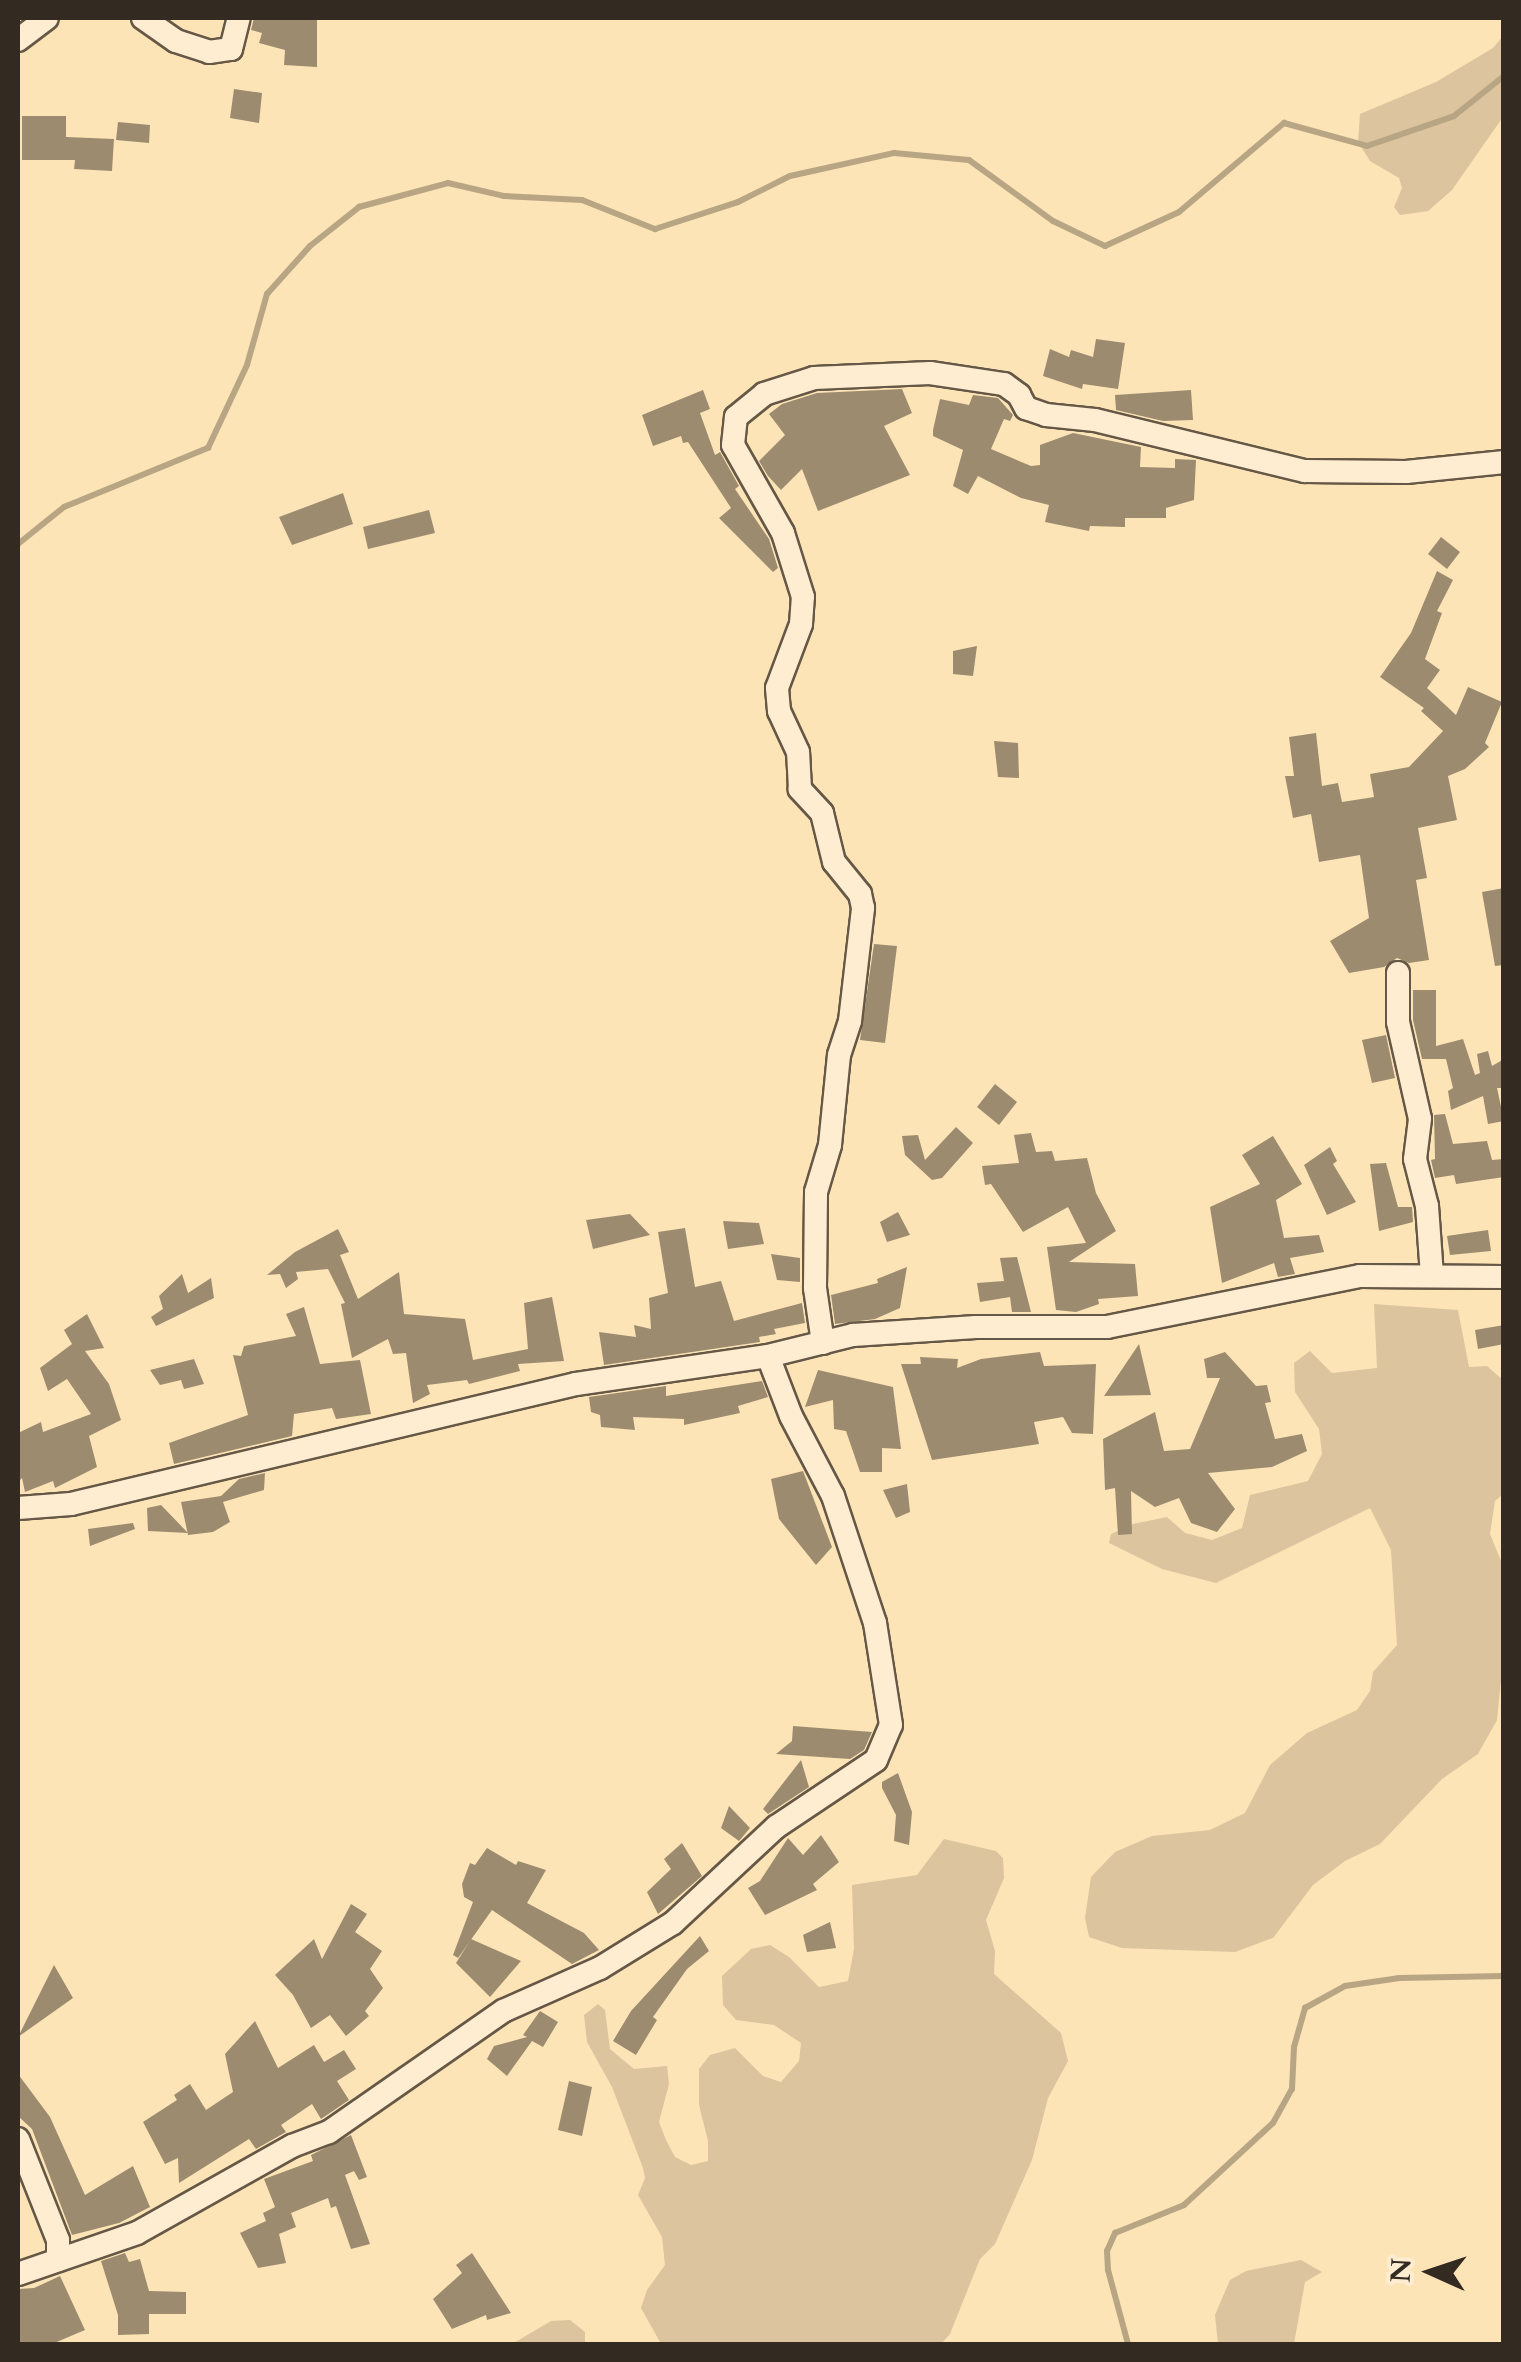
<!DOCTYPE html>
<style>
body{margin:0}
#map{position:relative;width:1521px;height:2362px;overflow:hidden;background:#fde4b7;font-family:Cardo,serif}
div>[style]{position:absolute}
.green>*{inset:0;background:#dbc49e}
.stream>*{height:6px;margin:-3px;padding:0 3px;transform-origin:3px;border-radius:3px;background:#b8a584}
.building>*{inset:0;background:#9c8b6f}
.roads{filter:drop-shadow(2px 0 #665846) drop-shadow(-2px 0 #665846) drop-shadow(0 2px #665846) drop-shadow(0 -2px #665846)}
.street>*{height:22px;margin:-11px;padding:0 11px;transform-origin:11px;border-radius:11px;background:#feedd0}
span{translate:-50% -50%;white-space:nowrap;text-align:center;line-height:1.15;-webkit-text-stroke:8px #feedd0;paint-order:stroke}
.frame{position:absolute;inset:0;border:20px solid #332a21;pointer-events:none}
.north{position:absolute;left:1381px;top:2222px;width:100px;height:100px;-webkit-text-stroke:8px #feedd0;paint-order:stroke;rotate:273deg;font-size:28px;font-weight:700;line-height:40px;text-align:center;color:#332a21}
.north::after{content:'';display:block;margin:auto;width:35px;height:45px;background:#332a21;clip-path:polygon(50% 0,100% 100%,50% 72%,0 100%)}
</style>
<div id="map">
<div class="green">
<div style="clip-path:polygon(1503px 36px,1503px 117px,1452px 190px,1428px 211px,1400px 215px,1394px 207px,1402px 188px,1399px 178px,1370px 161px,1358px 142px,1360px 114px,1436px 82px,1493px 48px)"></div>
<div style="clip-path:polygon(1374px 1304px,1458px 1310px,1469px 1367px,1487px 1366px,1504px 1381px,1503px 1494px,1495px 1501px,1490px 1534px,1503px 1566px,1503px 1659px,1497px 1720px,1478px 1754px,1442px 1779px,1380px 1844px,1345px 1861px,1313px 1885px,1273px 1938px,1235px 1952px,1122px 1948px,1089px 1937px,1085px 1918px,1091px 1877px,1115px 1852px,1152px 1836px,1210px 1830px,1245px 1813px,1270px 1765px,1307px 1733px,1357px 1710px,1370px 1691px,1373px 1672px,1397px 1645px,1391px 1550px,1370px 1508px,1216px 1583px,1162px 1569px,1109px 1543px,1111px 1534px,1133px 1524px,1167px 1517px,1185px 1533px,1212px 1540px,1242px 1528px,1250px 1495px,1308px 1481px,1322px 1454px,1319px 1429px,1295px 1392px,1294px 1363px,1310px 1351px,1332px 1373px,1377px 1368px)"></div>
<div style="clip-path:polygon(944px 1839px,996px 1851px,1003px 1858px,1004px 1878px,986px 1920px,995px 1951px,994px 1974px,1061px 2033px,1068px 2061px,1048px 2098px,1032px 2160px,995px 2244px,980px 2259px,950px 2334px,941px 2344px,661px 2344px,641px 2308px,647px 2290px,665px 2265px,662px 2237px,638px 2195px,645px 2178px,643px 2168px,612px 2087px,587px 2042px,584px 2015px,598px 2004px,605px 2010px,610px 2049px,634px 2069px,667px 2066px,669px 2084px,659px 2122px,666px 2140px,675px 2157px,691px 2165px,708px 2161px,708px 2141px,699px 2105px,699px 2069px,710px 2055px,735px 2048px,763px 2076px,781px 2082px,799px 2061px,801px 2043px,774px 2025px,736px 2020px,723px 2005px,722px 1976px,751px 1949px,770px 1945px,789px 1957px,819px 1987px,848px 1981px,854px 1949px,852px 1885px,917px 1875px)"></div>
<div style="clip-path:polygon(1301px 2260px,1322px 2272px,1305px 2282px,1294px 2344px,1218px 2344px,1215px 2315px,1230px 2280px,1246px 2271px)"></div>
<div style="clip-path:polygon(570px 2320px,585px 2332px,585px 2344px,512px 2344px,551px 2321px)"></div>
</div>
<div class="stream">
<div style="left:18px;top:544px;width:59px;rotate:-38.8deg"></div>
<div style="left:64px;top:507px;width:156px;rotate:-22.3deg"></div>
<div style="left:208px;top:448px;width:92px;rotate:-64.8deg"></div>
<div style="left:247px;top:365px;width:74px;rotate:-74.3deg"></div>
<div style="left:267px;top:294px;width:64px;rotate:-48.1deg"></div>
<div style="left:310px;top:246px;width:63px;rotate:-38.5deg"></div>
<div style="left:359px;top:207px;width:92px;rotate:-15.1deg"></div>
<div style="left:448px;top:183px;width:57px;rotate:13.1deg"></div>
<div style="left:504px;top:196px;width:78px;rotate:2.9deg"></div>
<div style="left:582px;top:200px;width:79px;rotate:21.7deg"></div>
<div style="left:655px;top:229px;width:87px;rotate:-18deg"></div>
<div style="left:738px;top:202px;width:58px;rotate:-26.6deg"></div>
<div style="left:790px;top:176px;width:107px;rotate:-12.5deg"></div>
<div style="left:894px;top:153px;width:75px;rotate:5.3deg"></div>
<div style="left:969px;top:160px;width:104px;rotate:36deg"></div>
<div style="left:1053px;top:221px;width:58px;rotate:25.7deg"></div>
<div style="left:1105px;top:246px;width:81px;rotate:-24.7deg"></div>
<div style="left:1179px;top:212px;width:138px;rotate:-40.3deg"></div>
<div style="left:1284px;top:123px;width:86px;rotate:15.5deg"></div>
<div style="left:1367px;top:146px;width:92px;rotate:-19deg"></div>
<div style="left:1454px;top:116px;width:64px;rotate:-38.7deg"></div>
<div style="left:1128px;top:2344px;width:77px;rotate:-105.1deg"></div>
<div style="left:1108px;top:2270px;width:19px;rotate:-93deg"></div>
<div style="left:1107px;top:2251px;width:20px;rotate:-66deg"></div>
<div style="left:1115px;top:2233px;width:74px;rotate:-22.1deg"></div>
<div style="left:1184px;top:2205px;width:121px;rotate:-42.7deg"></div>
<div style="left:1273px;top:2123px;width:39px;rotate:-61deg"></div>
<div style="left:1292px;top:2089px;width:42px;rotate:-87.3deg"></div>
<div style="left:1294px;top:2047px;width:41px;rotate:-74.2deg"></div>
<div style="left:1305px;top:2008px;width:46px;rotate:-28.8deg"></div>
<div style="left:1345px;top:1986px;width:55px;rotate:-8.4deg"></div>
<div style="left:1399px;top:1978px;width:105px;rotate:-1.1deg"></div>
</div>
<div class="building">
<div style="clip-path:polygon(254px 18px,317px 18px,317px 67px,284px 65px,285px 50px,259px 43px,262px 33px,251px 30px)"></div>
<div style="clip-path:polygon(234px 89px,262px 93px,259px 123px,230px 118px)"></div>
<div style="clip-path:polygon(22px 116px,66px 116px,66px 137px,114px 139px,112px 171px,74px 169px,75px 160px,22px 160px)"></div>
<div style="clip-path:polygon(118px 122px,150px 125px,149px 143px,116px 140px)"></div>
<div style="clip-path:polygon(1096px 339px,1125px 343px,1118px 389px,1083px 384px,1082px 389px,1043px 376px,1050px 349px,1069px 357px,1071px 350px,1093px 357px)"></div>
<div style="clip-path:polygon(902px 389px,912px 413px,884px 426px,910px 475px,818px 511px,802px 469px,781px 490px,768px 476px,759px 461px,785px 435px,769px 414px,782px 404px,817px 393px)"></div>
<div style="clip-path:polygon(703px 390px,710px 409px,700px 413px,715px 455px,720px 452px,739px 486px,735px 489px,769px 539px,778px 568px,773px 572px,719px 518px,731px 508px,688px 442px,683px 443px,681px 436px,653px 446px,642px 415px)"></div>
<div style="clip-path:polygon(1191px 390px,1193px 420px,1163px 421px,1116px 410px,1115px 395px)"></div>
<div style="clip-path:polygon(973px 395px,998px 398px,1013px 415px,1010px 421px,1004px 419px,991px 449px,1031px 466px,1040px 465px,1040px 445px,1073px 433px,1141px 447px,1140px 467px,1175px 468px,1175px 459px,1196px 460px,1194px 500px,1166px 508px,1166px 518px,1125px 518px,1125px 527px,1090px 526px,1089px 531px,1045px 522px,1049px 505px,1021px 498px,978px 476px,968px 494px,953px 486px,963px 450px,933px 436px,933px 430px,940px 399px,969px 405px)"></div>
<div style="clip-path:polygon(343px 493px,353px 524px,292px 545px,279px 517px)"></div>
<div style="clip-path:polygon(429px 510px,435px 533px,368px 549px,363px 527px)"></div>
<div style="clip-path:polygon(1441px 537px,1460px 552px,1447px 569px,1428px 554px)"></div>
<div style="clip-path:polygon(1437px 571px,1453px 580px,1437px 611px,1442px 613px,1425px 659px,1440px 670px,1427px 688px,1456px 715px,1468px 687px,1502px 702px,1485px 743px,1489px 747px,1465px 769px,1448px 776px,1457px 820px,1418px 828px,1427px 878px,1416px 880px,1429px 960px,1409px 963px,1397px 958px,1384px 967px,1349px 973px,1330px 941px,1369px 918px,1360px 855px,1319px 862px,1311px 814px,1293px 818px,1285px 776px,1294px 776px,1289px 737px,1316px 733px,1322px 786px,1338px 783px,1342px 802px,1374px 797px,1370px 774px,1409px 767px,1443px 731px,1421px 711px,1424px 708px,1380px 677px,1411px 633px)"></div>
<div style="clip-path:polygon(977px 646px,973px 676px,953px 674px,953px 651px)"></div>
<div style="clip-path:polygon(994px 741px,1018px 743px,1019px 778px,998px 777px)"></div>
<div style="clip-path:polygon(1504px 888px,1504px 965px,1495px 966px,1482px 892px)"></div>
<div style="clip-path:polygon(874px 944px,897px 946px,885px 1043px,860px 1040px)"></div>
<div style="clip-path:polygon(1413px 990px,1436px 990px,1436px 1046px,1463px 1039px,1475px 1075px,1480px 1073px,1477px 1054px,1488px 1051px,1492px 1066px,1504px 1059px,1504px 1088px,1497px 1088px,1504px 1121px,1488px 1124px,1483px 1096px,1451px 1110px,1448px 1091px,1453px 1088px,1446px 1059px,1422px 1059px,1413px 1020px)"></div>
<div style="clip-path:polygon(1386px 1035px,1395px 1078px,1372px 1083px,1362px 1040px)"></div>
<div style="clip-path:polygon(995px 1084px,1017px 1102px,999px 1125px,977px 1107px)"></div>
<div style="clip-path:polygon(1445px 1114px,1453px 1144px,1487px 1141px,1492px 1160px,1504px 1159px,1504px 1177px,1456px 1184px,1454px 1175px,1435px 1178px,1431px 1160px,1435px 1159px,1434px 1115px)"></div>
<div style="clip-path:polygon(956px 1127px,973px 1143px,942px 1178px,932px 1180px,905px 1155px,902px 1136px,918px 1135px,925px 1160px)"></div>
<div style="clip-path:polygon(1031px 1133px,1036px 1152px,1052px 1151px,1055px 1161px,1087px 1158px,1096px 1193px,1116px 1231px,1069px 1262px,1135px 1264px,1138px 1296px,1098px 1299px,1099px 1304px,1076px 1312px,1056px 1310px,1047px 1247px,1086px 1243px,1068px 1207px,1023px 1232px,991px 1184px,985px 1185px,982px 1166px,1019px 1163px,1014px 1135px)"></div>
<div style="clip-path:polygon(1273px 1136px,1302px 1184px,1276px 1200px,1284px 1238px,1319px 1235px,1324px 1252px,1290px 1258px,1295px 1274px,1278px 1277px,1274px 1263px,1222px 1283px,1210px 1207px,1260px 1184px,1242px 1155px)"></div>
<div style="clip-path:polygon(1330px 1147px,1337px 1161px,1333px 1164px,1356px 1202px,1327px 1215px,1304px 1165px)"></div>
<div style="clip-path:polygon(1386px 1163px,1398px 1207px,1412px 1207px,1413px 1222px,1379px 1231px,1370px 1164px)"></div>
<div style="clip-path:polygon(898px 1212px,910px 1235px,887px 1242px,880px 1222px)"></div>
<div style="clip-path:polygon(630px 1214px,650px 1235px,593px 1249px,586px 1220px)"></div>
<div style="clip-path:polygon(723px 1221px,759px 1223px,764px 1244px,728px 1249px)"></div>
<div style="clip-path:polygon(685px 1228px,695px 1287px,721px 1281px,734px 1321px,802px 1303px,805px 1323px,774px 1329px,776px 1334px,759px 1337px,760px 1342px,604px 1365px,599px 1332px,636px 1337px,634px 1325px,651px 1329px,649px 1298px,668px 1293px,658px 1232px)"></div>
<div style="clip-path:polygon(338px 1229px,349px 1252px,340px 1255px,358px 1299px,399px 1272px,404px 1314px,465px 1319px,473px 1360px,528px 1349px,524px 1303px,552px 1297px,564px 1361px,518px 1364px,520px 1371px,469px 1384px,467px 1380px,427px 1385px,430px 1394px,413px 1403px,406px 1353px,393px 1354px,388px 1339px,352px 1358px,341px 1304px,345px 1303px,328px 1269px,296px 1272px,298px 1279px,286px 1288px,280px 1274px,267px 1275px,295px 1252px)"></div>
<div style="clip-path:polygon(1488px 1230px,1491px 1251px,1450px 1255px,1447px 1236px)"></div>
<div style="clip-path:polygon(771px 1254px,800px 1258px,800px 1282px,777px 1280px)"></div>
<div style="clip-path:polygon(1017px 1257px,1031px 1312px,1012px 1312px,1010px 1297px,980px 1302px,977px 1283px,1004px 1281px,1000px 1258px)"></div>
<div style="clip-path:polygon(907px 1267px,900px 1308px,875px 1319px,835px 1324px,831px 1295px,878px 1283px,877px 1279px)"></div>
<div style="clip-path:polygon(182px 1274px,188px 1293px,211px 1278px,214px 1298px,156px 1326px,151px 1317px,163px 1309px,159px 1296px)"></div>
<div style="clip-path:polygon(304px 1307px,320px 1364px,360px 1360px,371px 1414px,336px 1419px,332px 1408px,294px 1414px,292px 1436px,174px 1464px,169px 1443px,248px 1415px,233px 1355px,241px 1356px,244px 1346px,296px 1336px,286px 1314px)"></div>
<div style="clip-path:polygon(87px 1314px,104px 1348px,85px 1351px,109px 1384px,121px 1420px,89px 1436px,97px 1467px,55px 1488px,53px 1481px,25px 1492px,22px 1478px,18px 1482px,18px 1433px,41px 1422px,43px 1432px,91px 1414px,67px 1379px,48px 1391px,40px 1368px,72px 1344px,64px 1330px)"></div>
<div style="clip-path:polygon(1504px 1325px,1504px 1344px,1478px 1349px,1475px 1330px)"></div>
<div style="clip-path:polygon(1139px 1344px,1151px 1395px,1104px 1396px)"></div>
<div style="clip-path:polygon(1040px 1352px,1044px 1366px,1096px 1364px,1093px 1434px,1072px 1433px,1063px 1417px,1034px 1422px,1039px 1444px,932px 1460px,901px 1364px,921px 1364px,920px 1357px,958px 1359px,957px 1368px,981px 1359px)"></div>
<div style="clip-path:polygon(1225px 1352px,1256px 1386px,1267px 1385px,1271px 1402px,1265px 1403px,1275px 1439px,1302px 1434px,1307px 1451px,1272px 1467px,1208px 1473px,1235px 1509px,1217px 1532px,1191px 1523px,1179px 1498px,1155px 1507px,1131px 1491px,1132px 1534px,1118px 1535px,1115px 1488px,1105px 1490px,1103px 1439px,1155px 1412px,1164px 1451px,1190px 1449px,1220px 1378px,1207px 1378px,1204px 1359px)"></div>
<div style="clip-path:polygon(194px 1359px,204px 1384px,184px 1389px,181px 1380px,160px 1385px,150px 1370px)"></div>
<div style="clip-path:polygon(818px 1370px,893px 1387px,901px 1449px,882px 1448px,882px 1472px,860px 1472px,846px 1431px,834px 1429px,833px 1400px,805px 1407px)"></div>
<div style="clip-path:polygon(762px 1381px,768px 1397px,738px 1406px,740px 1413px,684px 1425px,684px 1419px,633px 1417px,635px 1430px,601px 1427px,600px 1415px,591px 1412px,589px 1397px,666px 1386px,666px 1396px)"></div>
<div style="clip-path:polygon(803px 1471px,832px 1547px,816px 1565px,779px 1519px,771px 1479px)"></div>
<div style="clip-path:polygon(265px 1473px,264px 1490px,223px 1502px,230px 1522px,213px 1532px,188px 1535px,181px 1502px,221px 1496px,239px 1479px)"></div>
<div style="clip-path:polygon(907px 1484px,910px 1512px,896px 1518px,883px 1490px)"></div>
<div style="clip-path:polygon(161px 1505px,188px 1533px,148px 1531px,147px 1508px)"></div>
<div style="clip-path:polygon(133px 1523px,135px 1529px,90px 1546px,88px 1529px)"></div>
<div style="clip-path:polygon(793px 1726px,872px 1732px,864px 1750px,850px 1759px,776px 1754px,792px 1741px)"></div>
<div style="clip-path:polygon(801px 1760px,809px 1787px,768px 1814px,763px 1809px)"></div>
<div style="clip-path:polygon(898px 1773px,912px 1812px,909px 1845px,894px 1841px,896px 1815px,882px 1788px,882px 1782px)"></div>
<div style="clip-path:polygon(729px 1806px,750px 1828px,739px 1841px,721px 1828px)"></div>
<div style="clip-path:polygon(821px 1835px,839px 1862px,813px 1884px,817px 1890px,765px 1915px,748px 1888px,760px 1881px,788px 1838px,803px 1855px)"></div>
<div style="clip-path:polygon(682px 1843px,702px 1876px,658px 1914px,647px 1892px,671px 1869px,664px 1859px)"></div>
<div style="clip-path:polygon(487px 1848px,516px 1865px,518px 1861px,546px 1870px,527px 1903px,584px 1933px,599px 1950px,572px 1964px,492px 1910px,458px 1958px,453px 1955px,473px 1902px,464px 1897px,462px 1884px,470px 1863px,475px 1865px)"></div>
<div style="clip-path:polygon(351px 1904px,367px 1914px,355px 1932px,382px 1951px,370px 1969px,383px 1988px,365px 2011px,369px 2016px,346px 2036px,330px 2015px,311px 2028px,293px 1995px,275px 1975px,314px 1939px,322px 1959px)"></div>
<div style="clip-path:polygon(830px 1922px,836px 1948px,807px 1952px,803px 1935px)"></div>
<div style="clip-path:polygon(700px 1936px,709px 1951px,687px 1969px,653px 2017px,657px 2020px,636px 2055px,613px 2041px,631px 2011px)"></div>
<div style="clip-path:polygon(471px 1939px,521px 1961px,490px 1997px,456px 1963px)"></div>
<div style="clip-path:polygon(54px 1965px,73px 1998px,18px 2037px)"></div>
<div style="clip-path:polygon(540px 2011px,558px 2022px,543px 2047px,532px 2041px,507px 2076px,487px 2059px,494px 2046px,527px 2037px,523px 2035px)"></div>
<div style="clip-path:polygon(255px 2021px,278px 2068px,314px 2045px,324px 2062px,344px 2050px,356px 2069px,337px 2081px,349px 2100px,321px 2119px,312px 2104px,281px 2125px,286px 2132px,256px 2149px,249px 2139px,179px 2183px,178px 2158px,165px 2164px,143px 2122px,177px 2100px,174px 2095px,190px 2084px,206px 2110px,233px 2092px,225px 2054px)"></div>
<div style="clip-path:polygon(18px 2074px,50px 2117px,85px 2195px,133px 2166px,150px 2207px,119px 2223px,72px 2235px,32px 2129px,18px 2116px)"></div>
<div style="clip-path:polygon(569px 2081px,592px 2087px,582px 2136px,558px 2130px)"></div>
<div style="clip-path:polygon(351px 2135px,367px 2177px,359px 2180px,354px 2171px,345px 2175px,370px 2244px,351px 2249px,336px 2206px,331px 2208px,328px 2198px,291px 2213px,296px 2227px,279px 2234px,286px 2263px,258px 2268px,240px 2233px,266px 2221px,263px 2213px,275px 2207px,264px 2179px,313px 2161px,311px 2155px)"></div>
<div style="clip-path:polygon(125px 2253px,129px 2262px,140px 2259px,149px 2291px,186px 2292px,186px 2314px,149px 2314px,149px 2334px,118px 2335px,118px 2315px,101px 2261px)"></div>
<div style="clip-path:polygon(472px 2253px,511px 2313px,487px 2320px,486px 2315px,452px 2329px,433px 2299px,462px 2273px,456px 2265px)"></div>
<div style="clip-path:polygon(60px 2276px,85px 2330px,52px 2344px,18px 2344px,18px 2289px,34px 2288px)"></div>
</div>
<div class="roads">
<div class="street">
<div style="left:143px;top:18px;width:40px;rotate:34.9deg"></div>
<div style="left:176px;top:41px;width:35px;rotate:18deg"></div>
<div style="left:209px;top:52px;width:22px;rotate:-8deg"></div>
<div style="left:231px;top:49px;width:32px;rotate:-76deg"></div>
<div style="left:18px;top:40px;width:36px;rotate:-37deg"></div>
<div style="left:1398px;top:973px;width:49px;rotate:90deg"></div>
<div style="left:1398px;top:1022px;width:99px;rotate:77.2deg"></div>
<div style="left:1420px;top:1119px;width:40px;rotate:97.1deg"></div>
<div style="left:1415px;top:1159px;width:49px;rotate:75.7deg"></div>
<div style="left:1427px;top:1206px;width:69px;rotate:85.9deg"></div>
<div style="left:823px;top:1343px;width:56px;rotate:-98.3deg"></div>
<div style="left:815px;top:1288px;width:96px;rotate:-89.4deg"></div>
<div style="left:816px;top:1192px;width:49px;rotate:-73.4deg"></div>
<div style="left:830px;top:1145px;width:90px;rotate:-84.3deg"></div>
<div style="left:839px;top:1055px;width:36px;rotate:-72deg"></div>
<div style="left:850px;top:1021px;width:114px;rotate:-83.4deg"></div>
<div style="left:863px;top:908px;width:14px;rotate:-102deg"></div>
<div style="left:860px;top:894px;width:41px;rotate:-129.1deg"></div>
<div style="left:834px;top:862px;width:50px;rotate:-103.8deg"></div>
<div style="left:822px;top:813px;width:33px;rotate:-133deg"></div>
<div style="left:800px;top:789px;width:37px;rotate:-93deg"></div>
<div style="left:798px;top:752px;width:45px;rotate:-114.9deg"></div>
<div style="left:779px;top:711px;width:23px;rotate:-95deg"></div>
<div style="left:777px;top:688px;width:68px;rotate:-69.4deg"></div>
<div style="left:801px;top:624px;width:27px;rotate:-86deg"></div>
<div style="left:803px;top:597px;width:67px;rotate:-107.4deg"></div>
<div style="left:783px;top:533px;width:101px;rotate:-119.6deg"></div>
<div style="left:733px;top:445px;width:28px;rotate:-84deg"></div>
<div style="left:736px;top:417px;width:36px;rotate:-39deg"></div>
<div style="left:764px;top:394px;width:52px;rotate:-17.7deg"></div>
<div style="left:814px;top:378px;width:116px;rotate:-2.5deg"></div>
<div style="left:930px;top:373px;width:75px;rotate:8.5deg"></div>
<div style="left:1004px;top:384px;width:19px;rotate:36deg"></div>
<div style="left:1019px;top:395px;width:15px;rotate:62deg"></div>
<div style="left:1026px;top:408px;width:21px;rotate:19deg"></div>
<div style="left:1046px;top:415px;width:49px;rotate:5.8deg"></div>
<div style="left:1095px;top:420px;width:216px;rotate:13.7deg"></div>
<div style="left:1305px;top:471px;width:101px;rotate:0.6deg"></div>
<div style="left:1406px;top:472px;width:99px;rotate:-5.8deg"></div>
<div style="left:18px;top:1508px;width:53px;rotate:-4.3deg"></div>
<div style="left:71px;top:1504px;width:519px;rotate:-13.37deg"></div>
<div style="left:576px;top:1384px;width:194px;rotate:-8.3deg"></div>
<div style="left:768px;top:1356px;width:88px;rotate:-13.9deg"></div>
<div style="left:853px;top:1335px;width:123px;rotate:-3.7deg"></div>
<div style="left:976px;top:1327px;width:131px"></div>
<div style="left:1107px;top:1327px;width:258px;rotate:-11.4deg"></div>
<div style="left:1360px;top:1276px;width:144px;rotate:0.4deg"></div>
<div style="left:18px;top:2139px;width:109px;rotate:68.4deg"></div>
<div style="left:58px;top:2240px;width:20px;rotate:90deg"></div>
<div style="left:18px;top:2274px;width:126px;rotate:-19deg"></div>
<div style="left:137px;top:2233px;width:178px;rotate:-29.3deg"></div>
<div style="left:292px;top:2146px;width:40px;rotate:-21deg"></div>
<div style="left:329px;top:2132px;width:212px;rotate:-34.8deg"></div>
<div style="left:503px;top:2011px;width:106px;rotate:-23.9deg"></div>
<div style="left:600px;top:1968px;width:86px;rotate:-31.7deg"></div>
<div style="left:673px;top:1923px;width:141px;rotate:-43deg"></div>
<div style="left:776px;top:1827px;width:120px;rotate:-33.8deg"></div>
<div style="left:876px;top:1760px;width:38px;rotate:-67deg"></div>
<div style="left:891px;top:1725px;width:103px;rotate:-98.9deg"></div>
<div style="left:875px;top:1623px;width:134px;rotate:-108.3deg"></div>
<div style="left:833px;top:1496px;width:90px;rotate:-117.7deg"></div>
<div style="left:791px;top:1416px;width:64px;rotate:-111deg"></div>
</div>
</div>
<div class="frame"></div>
<div class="north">N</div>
</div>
